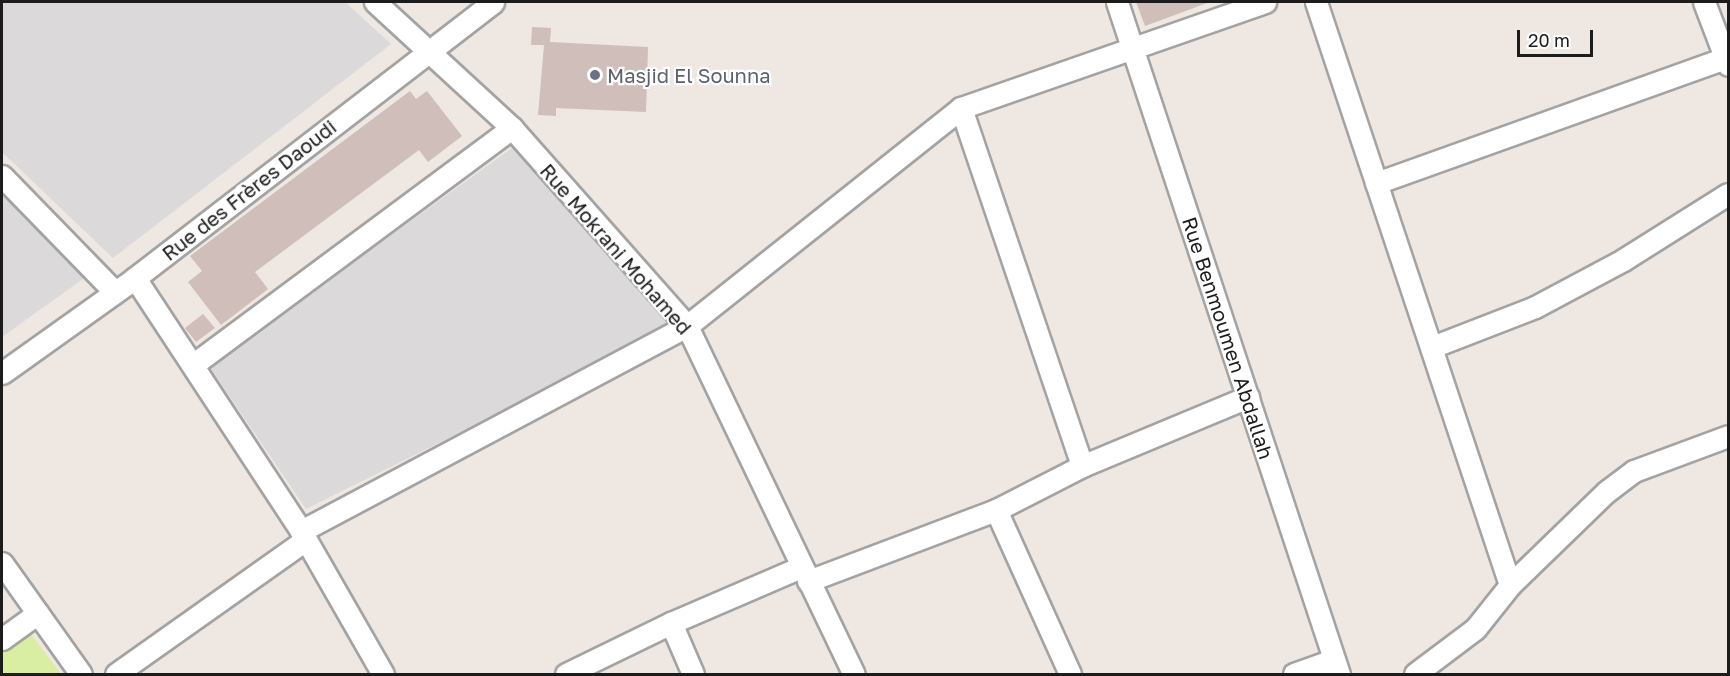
<!DOCTYPE html>
<meta charset="utf-8">
<style>
body{margin:0}
#map{position:relative;width:1730px;height:676px;overflow:hidden;background:#efe7e1;font-family:"Golos Text",sans-serif}
div>[style]{position:absolute}
.residential>*{inset:0;background:#dbd9da}
.grass>*{inset:0;background:#d9eea2}
.building>*{inset:0;background:#cfbeba}
.roads{filter:drop-shadow(2px 0 #a3a3a3) drop-shadow(-2px 0 #a3a3a3) drop-shadow(0 2px #a3a3a3) drop-shadow(0 -2px #a3a3a3)}
.street>*{height:21px;margin:-10.5px;padding:0 10.5px;transform-origin:10.5px;border-radius:10.5px;background:#fff}
.dots>*{width:16px;height:16px;translate:-50% -50%;box-sizing:border-box;border:3px solid #fff;border-radius:50%}
span{translate:-50% -50%;white-space:nowrap;text-align:center;line-height:1.15;-webkit-text-stroke:4.5px #fff;paint-order:stroke}
.worship-label{font-size:20px;color:#5b616d}
.left{translate:0 -50%;text-align:left}
.street-label{font-size:20px;color:#1c1c1c}
.frame{position:absolute;inset:0;border:3px solid #1c1c1c;pointer-events:none}
.scale{position:absolute;left:1517px;top:30px;width:76px;height:27px;box-sizing:border-box;border:3px solid #1c1c1c;border-top:0;padding-left:8px;font-size:18px;line-height:21px;white-space:nowrap;color:#1c1c1c;-webkit-text-stroke:4px #fff;paint-order:stroke}
</style>
<div id="map">
<div class="residential">
<div style="clip-path:polygon(2px 2px,345px 2px,391px 44px,113px 258px,2px 152px)"></div>
<div style="clip-path:polygon(515px 146px,674px 326px,306px 509px,209px 366px)"></div>
<div style="clip-path:polygon(2px 191px,87px 276px,2px 337px)"></div>
</div>
<div class="grass">
<div style="clip-path:polygon(28px 630px,61px 674px,2px 674px,2px 650px)"></div>
</div>
<div class="building">
<div style="clip-path:polygon(1136px 2px,1210px 2px,1145px 26px)"></div>
<div style="clip-path:polygon(532px 27px,551px 28px,550px 42px,648px 47px,646px 112px,556px 108px,556px 116px,538px 115px,544px 45px,531px 45px)"></div>
<div style="clip-path:polygon(410px 91px,416px 99px,427px 91px,462px 136px,428px 162px,419px 150px,255px 272px,268px 289px,221px 325px,188px 282px,202px 271px,190px 256px)"></div>
<div style="clip-path:polygon(203px 314px,215px 328px,196px 342px,185px 328px)"></div>
</div>
<div class="roads">
<div class="street">
<div style="left:375px;top:2px;width:186px;rotate:42.6deg"></div>
<div style="left:512px;top:128px;width:264px;rotate:48.5deg"></div>
<div style="left:687px;top:326px;width:386px;rotate:64.4deg"></div>
<div style="left:1117px;top:2px;width:708px;rotate:71.72deg"></div>
<div style="left:1316px;top:2px;width:614px;rotate:71.59deg"></div>
<div style="left:1704px;top:2px;width:67px;rotate:69.1deg"></div>
<div style="left:961px;top:108px;width:378px;rotate:71.3deg"></div>
<div style="left:2px;top:176px;width:162px;rotate:45.8deg"></div>
<div style="left:1376px;top:183px;width:372px;rotate:-19.7deg"></div>
<div style="left:135px;top:278px;width:303px;rotate:56.7deg"></div>
<div style="left:301px;top:531px;width:165px;rotate:60.2deg"></div>
<div style="left:1432px;top:347px;width:110px;rotate:-21.2deg"></div>
<div style="left:1535px;top:307px;width:100px;rotate:-28.1deg"></div>
<div style="left:1623px;top:260px;width:124px;rotate:-32.2deg"></div>
<div style="left:194px;top:364px;width:396px;rotate:-36.6deg"></div>
<div style="left:2px;top:373px;width:163px;rotate:-35.5deg"></div>
<div style="left:135px;top:278px;width:452px;rotate:-37.6deg"></div>
<div style="left:996px;top:510px;width:180px;rotate:65.7deg"></div>
<div style="left:301px;top:531px;width:437px;rotate:-28deg"></div>
<div style="left:687px;top:326px;width:350px;rotate:-38.5deg"></div>
<div style="left:961px;top:108px;width:322px;rotate:-19.2deg"></div>
<div style="left:2px;top:563px;width:136px;rotate:54.6deg"></div>
<div style="left:808px;top:581px;width:201px;rotate:-20.7deg"></div>
<div style="left:996px;top:510px;width:97px;rotate:-27.1deg"></div>
<div style="left:1082px;top:466px;width:180px;rotate:-22.6deg"></div>
<div style="left:671px;top:623px;width:56px;rotate:66.7deg"></div>
<div style="left:2px;top:639px;width:44px;rotate:-35.8deg"></div>
<div style="left:116px;top:674px;width:230px;rotate:-35.3deg"></div>
<div style="left:566px;top:674px;width:117px;rotate:-25.9deg"></div>
<div style="left:671px;top:623px;width:142px;rotate:-23.3deg"></div>
<div style="left:1294px;top:674px;width:41px;rotate:-19.7deg"></div>
<div style="left:1415px;top:674px;width:75px;rotate:-36.9deg"></div>
<div style="left:1475px;top:629px;width:56px;rotate:-51.5deg"></div>
<div style="left:1510px;top:585px;width:134px;rotate:-44.1deg"></div>
<div style="left:1606px;top:492px;width:35px;rotate:-37deg"></div>
<div style="left:1634px;top:471px;width:100px;rotate:-20.4deg"></div>
</div>
</div>
<div class="dots">
<div style="left:595px;top:75px;background:#6b7280"></div>
</div>
<div class="worship-label">
<span class="left" style="left:607px;top:75px">Masjid El Sounna</span>
</div>
<div class="street-label">
<span style="left:249px;top:190px;rotate:-38deg">Rue des Frères Daoudi</span>
<span style="left:616px;top:249px;rotate:49deg">Rue Mokrani Mohamed</span>
<span style="left:1228px;top:338px;rotate:72deg">Rue Benmoumen Abdallah</span>
</div>
<div class="frame"></div>
<div class="scale">20 m</div>
</div>
